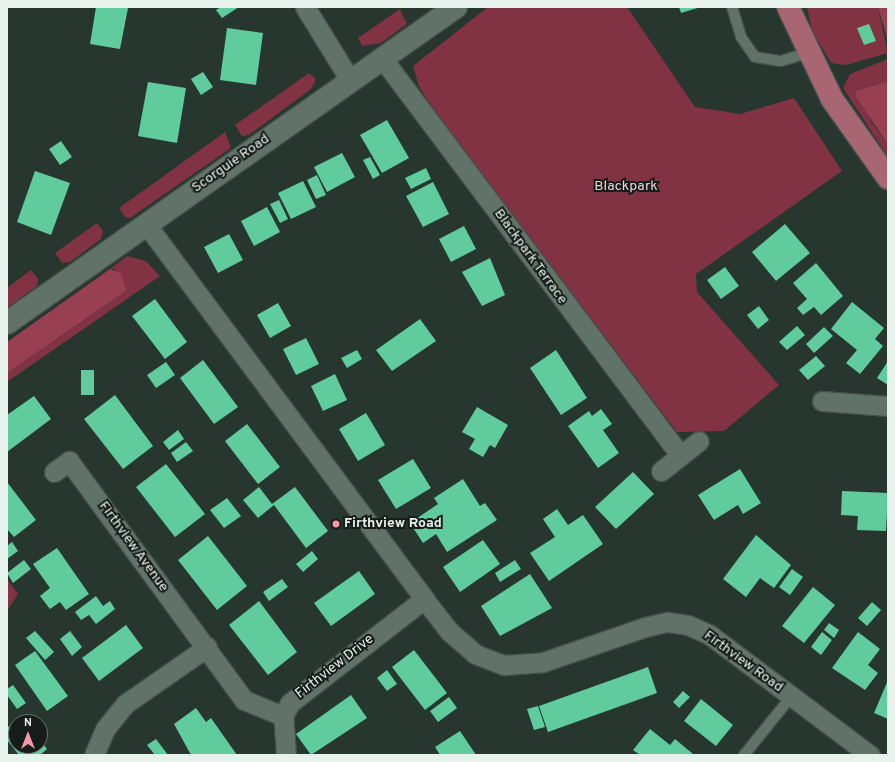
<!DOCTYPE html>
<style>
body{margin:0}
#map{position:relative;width:895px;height:762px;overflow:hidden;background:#27362f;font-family:Overpass,sans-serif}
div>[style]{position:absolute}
.green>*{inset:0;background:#813343}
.forest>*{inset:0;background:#993f52}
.building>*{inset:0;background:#60cc9e}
.roads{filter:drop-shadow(1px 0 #44514a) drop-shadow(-1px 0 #44514a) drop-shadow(0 1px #44514a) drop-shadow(0 -1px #44514a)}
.service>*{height:10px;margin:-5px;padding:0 5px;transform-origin:5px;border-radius:5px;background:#617269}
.minor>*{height:19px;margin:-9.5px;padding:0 9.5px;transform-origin:9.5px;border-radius:9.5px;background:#617269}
.tertiary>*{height:22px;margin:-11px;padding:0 11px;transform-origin:11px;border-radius:11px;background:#617269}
.primary>*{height:22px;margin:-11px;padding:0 11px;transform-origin:11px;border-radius:11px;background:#a76671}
.dots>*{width:11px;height:11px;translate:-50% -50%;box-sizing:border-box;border:2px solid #151c19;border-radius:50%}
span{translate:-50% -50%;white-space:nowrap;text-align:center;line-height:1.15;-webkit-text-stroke:4px #151c19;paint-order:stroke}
.street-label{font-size:14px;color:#e8f2ed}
.park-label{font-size:14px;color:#efd4d7}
.poi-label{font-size:14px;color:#e8f2ed;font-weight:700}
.left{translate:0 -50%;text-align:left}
.frame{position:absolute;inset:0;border:8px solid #e8f2ed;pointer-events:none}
.north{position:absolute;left:8px;top:714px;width:40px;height:40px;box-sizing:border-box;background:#151c19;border:1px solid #69726e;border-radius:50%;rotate:0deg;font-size:11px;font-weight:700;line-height:16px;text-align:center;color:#e8f2ed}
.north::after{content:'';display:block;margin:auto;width:14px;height:18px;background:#f39aa8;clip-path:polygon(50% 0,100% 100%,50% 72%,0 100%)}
</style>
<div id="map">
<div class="green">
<div style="clip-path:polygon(488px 7px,627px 7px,695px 107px,740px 114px,794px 98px,842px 171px,696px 274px,697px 292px,779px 385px,724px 431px,677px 432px,436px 114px,419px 86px,413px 66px)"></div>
<div style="clip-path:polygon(807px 7px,878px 7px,888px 53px,846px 65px,831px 63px,812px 30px)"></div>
<div style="clip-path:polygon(400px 9px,407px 24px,381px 43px,362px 46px,358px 38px)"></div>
<div style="clip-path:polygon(888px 59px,888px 81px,858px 90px,872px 123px,888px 145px,888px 157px,843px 88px,850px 74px)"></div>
<div style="clip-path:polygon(309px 73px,316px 79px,311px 89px,249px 135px,242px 136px,235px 125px)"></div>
<div style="clip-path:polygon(225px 132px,231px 148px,130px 218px,125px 217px,119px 208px)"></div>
<div style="clip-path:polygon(97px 223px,103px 231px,101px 239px,70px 262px,62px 263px,55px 253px)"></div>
<div style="clip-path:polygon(127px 256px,146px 261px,160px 276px,7px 382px,7px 373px,126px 291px,115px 269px,110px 269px)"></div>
<div style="clip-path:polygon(31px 270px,38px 279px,37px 286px,7px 308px,7px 288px)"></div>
<div style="clip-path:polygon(7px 579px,18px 594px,7px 611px)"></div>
</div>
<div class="forest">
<div style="clip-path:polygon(878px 7px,888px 7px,888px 41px)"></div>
<div style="clip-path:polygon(888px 81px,888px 145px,855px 95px,858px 90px)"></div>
<div style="clip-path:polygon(110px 269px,121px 273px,126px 291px,7px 373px,7px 342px)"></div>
</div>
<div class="building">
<div style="clip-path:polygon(96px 7px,128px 8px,120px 49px,90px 44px)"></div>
<div style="clip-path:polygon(221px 7px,239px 7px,222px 18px,216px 10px)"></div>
<div style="clip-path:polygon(679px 7px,701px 7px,681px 13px)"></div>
<div style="clip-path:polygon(869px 24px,876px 41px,864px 45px,857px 28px)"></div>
<div style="clip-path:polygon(227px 28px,263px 33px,256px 85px,220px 80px)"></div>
<div style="clip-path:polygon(203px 72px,213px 87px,201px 95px,191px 79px)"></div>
<div style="clip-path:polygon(148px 82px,186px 88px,177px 143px,138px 136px)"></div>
<div style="clip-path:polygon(387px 120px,409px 158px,382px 173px,360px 135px)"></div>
<div style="clip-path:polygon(61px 141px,72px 157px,60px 165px,49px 149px)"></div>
<div style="clip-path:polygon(342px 153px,355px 177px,327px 192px,314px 167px)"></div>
<div style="clip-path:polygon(370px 157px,380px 175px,373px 179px,363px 160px)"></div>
<div style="clip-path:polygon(426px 168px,431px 179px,411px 189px,405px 178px)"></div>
<div style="clip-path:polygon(35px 171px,70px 183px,51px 235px,17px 222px)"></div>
<div style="clip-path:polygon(317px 175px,326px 195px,316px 199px,307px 180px)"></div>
<div style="clip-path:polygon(303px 181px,316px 207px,291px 219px,278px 193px)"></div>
<div style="clip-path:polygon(433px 182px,449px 214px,423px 227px,406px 196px)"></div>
<div style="clip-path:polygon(279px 200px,288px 219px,280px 223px,270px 204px)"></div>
<div style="clip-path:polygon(267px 207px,280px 232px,254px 246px,241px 221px)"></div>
<div style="clip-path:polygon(785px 224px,810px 253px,776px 281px,752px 252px)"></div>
<div style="clip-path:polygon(464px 226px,476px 249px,451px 262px,439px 239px)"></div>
<div style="clip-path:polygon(229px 234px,243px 260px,218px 273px,204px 247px)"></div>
<div style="clip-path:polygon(490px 258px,505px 295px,482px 306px,462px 272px)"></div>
<div style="clip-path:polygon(816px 263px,843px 296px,821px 315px,814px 307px,803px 315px,797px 308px,807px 299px,793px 283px)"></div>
<div style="clip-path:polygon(725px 267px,739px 286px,721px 299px,707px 280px)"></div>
<div style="clip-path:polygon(155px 299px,187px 342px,165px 359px,132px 316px)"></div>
<div style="clip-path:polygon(852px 302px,884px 328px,875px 339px,883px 346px,860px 374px,846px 363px,857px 350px,831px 329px)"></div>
<div style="clip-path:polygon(278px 303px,291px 326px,270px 338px,257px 315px)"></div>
<div style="clip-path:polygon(759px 306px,769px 320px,758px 329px,747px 315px)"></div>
<div style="clip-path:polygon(420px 319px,436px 341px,392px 371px,376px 350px)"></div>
<div style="clip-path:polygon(797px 326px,805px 335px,787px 350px,779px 342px)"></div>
<div style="clip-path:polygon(824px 327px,833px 336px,814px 353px,806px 344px)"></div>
<div style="clip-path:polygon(306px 338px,319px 364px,296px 375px,283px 349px)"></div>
<div style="clip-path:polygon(357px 350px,362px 359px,347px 368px,341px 358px)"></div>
<div style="clip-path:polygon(556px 350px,587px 398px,561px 415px,530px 368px)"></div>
<div style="clip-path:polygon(816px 356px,825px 366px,808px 380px,799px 370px)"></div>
<div style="clip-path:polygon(203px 360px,238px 407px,214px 424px,180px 378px)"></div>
<div style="clip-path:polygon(888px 361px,888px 385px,877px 378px)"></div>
<div style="clip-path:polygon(166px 362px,175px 375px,156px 388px,147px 375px)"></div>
<div style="clip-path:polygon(81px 370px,94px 370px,94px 395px,81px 395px)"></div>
<div style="clip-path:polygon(335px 374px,347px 400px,323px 411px,311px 386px)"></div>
<div style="clip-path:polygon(115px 395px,153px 446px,123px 469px,84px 419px)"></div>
<div style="clip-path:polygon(34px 396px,51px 419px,7px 452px,7px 415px)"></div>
<div style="clip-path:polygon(477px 407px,508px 425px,495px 448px,490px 445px,483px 457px,469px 449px,475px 439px,462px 432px)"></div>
<div style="clip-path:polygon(601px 409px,612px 424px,603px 430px,619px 453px,598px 468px,568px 426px,589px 411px,592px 416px)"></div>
<div style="clip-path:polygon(366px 413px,385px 445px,358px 461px,339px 429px)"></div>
<div style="clip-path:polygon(247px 424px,280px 467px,258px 484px,225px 441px)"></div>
<div style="clip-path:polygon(178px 430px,184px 439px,169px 450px,163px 442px)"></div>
<div style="clip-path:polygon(186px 442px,193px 451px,177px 462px,171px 453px)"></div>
<div style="clip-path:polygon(413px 459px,431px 488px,396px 509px,378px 480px)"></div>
<div style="clip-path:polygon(166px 464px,205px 514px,175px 537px,136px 487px)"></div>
<div style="clip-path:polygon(740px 469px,761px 503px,743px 514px,738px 505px,714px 520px,698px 495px)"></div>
<div style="clip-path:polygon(633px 472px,654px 494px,616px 529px,595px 507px)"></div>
<div style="clip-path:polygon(463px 479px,480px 506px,485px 503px,497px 520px,447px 552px,436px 534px,423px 543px,410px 523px,438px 504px,434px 498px)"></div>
<div style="clip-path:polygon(7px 482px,36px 520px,14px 537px,7px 529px)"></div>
<div style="clip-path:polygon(259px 487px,272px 504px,295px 487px,328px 531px,306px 548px,274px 505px,258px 518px,243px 500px)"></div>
<div style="clip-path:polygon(842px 491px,888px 493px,886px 531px,857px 530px,858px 516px,841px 515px)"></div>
<div style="clip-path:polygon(227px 498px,241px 516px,224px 528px,210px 510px)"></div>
<div style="clip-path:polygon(557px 509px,568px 525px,583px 515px,603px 544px,549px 581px,530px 553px,555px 537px,543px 519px)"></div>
<div style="clip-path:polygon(756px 535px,791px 565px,774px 588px,760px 578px,746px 597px,723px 579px)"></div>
<div style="clip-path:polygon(208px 536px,247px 586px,217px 610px,178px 560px)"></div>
<div style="clip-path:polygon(483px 540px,500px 564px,460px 592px,443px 567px)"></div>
<div style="clip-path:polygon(12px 542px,18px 551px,7px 559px,7px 546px)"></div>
<div style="clip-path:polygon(57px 548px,89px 594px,66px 610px,60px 602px,50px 609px,40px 596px,50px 588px,33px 564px)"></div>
<div style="clip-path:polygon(312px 551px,318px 559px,303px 572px,296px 564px)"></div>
<div style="clip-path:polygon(24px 560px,31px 569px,13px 583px,7px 573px)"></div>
<div style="clip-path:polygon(515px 560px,521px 569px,500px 582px,495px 573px)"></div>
<div style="clip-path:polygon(792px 569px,803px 577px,790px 595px,779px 587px)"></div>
<div style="clip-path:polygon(359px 571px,375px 594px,331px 626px,314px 603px)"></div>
<div style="clip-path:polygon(530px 574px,552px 608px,500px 636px,481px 606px)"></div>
<div style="clip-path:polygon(282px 579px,288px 587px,269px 601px,263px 592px)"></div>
<div style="clip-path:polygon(813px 587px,835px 605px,804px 643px,782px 626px)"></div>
<div style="clip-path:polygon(96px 596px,103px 606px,110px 601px,115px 609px,96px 624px,89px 615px,81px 620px,75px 612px)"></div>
<div style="clip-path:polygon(259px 601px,297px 652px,268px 675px,229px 625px)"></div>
<div style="clip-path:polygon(872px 602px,881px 610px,867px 626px,858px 618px)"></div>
<div style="clip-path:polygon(829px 623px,839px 630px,834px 638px,824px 630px)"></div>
<div style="clip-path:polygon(126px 625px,143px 648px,99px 681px,82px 658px)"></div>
<div style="clip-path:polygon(35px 631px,54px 652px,45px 660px,26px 638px)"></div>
<div style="clip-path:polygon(70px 631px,82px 647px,72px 656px,60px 639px)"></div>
<div style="clip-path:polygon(822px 632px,832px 640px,821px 655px,811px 647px)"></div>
<div style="clip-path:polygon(858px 632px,880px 649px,868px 665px,878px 673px,865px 690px,832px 668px)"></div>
<div style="clip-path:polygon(414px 650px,447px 693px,425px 710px,392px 667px)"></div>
<div style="clip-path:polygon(35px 651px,68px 696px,47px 711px,15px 665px)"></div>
<div style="clip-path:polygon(648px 667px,657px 693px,548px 732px,539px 706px)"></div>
<div style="clip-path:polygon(387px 670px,397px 684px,387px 691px,377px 678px)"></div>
<div style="clip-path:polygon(888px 680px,888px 719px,874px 713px)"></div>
<div style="clip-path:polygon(13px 685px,26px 703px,17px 709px,7px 695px,7px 689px)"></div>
<div style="clip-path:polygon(683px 691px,690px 697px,679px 708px,673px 702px)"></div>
<div style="clip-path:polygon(351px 695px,367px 718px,311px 755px,296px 734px)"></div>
<div style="clip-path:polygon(449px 697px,457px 708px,438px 722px,430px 711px)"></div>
<div style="clip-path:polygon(701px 699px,733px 725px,716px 746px,684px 721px)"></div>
<div style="clip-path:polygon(538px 706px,545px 727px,534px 730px,527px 709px)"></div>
<div style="clip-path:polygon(196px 708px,206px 722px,211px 718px,237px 755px,191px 755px,174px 724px)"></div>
<div style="clip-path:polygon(22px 717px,26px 722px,16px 722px,16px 746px,40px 746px,40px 740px,47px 749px,40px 755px,19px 755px,7px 740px,7px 728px)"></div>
<div style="clip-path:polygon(650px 729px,670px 745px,675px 739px,693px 754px,640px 755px,633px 750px)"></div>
<div style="clip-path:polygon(460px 731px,476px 755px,440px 755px,435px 747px)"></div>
<div style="clip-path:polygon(156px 739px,168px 755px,155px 755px,147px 745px)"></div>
</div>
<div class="roads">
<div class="service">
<div style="left:732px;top:7px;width:31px;rotate:73deg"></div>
<div style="left:741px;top:37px;width:24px;rotate:55deg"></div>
<div style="left:755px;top:57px;width:26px;rotate:9deg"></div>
<div style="left:781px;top:61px;width:27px;rotate:-17deg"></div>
<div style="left:744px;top:755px;width:75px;rotate:-51deg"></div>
</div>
<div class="minor">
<div style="left:305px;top:7px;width:86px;rotate:58.3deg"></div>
<div style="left:382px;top:58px;width:496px;rotate:53.1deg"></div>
<div style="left:146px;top:224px;width:467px;rotate:53.4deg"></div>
<div style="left:424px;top:599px;width:42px;rotate:51.8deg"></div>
<div style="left:450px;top:632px;width:33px;rotate:41deg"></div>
<div style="left:475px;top:654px;width:31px;rotate:21deg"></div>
<div style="left:504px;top:665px;width:39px;rotate:-4deg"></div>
<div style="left:543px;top:662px;width:108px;rotate:-18.9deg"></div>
<div style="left:645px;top:627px;width:23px;rotate:-13deg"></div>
<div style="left:667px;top:622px;width:21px;rotate:8deg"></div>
<div style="left:688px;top:625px;width:24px;rotate:24deg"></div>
<div style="left:710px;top:635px;width:200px;rotate:36.9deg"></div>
<div style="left:822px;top:401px;width:66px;rotate:4.3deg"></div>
<div style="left:661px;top:471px;width:48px;rotate:-38.3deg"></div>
<div style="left:54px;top:472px;width:19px;rotate:-36deg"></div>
<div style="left:69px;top:461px;width:296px;rotate:53.8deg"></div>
<div style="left:244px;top:700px;width:42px;rotate:22.3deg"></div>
<div style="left:94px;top:755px;width:28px;rotate:-67deg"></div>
<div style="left:105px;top:729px;width:32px;rotate:-51deg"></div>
<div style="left:125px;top:704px;width:100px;rotate:-34.8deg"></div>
<div style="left:286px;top:755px;width:39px;rotate:-94deg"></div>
<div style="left:283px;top:716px;width:15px;rotate:-62deg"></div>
<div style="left:290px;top:703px;width:170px;rotate:-37.8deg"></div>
</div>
<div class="tertiary">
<div style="left:7px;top:323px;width:549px;rotate:-35.14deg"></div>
</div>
<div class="primary">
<div style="left:788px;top:7px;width:102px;rotate:64.4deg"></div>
<div style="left:832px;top:99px;width:97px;rotate:54.7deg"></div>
</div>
</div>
<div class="dots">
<div style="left:336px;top:524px;background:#f39aa8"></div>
</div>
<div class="street-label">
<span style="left:231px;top:164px;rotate:-35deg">Scorguie Road</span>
<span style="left:530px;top:257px;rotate:54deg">Blackpark Terrace</span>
<span style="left:133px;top:547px;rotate:54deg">Firthview Avenue</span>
<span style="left:743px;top:662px;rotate:36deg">Firthview Road</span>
<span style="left:335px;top:667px;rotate:-38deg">Firthview Drive</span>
</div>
<div class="park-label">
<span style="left:626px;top:187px">Blackpark</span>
</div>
<div class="poi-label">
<span class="left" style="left:344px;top:524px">Firthview Road</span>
</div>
<div class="frame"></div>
<div class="north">N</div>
</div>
